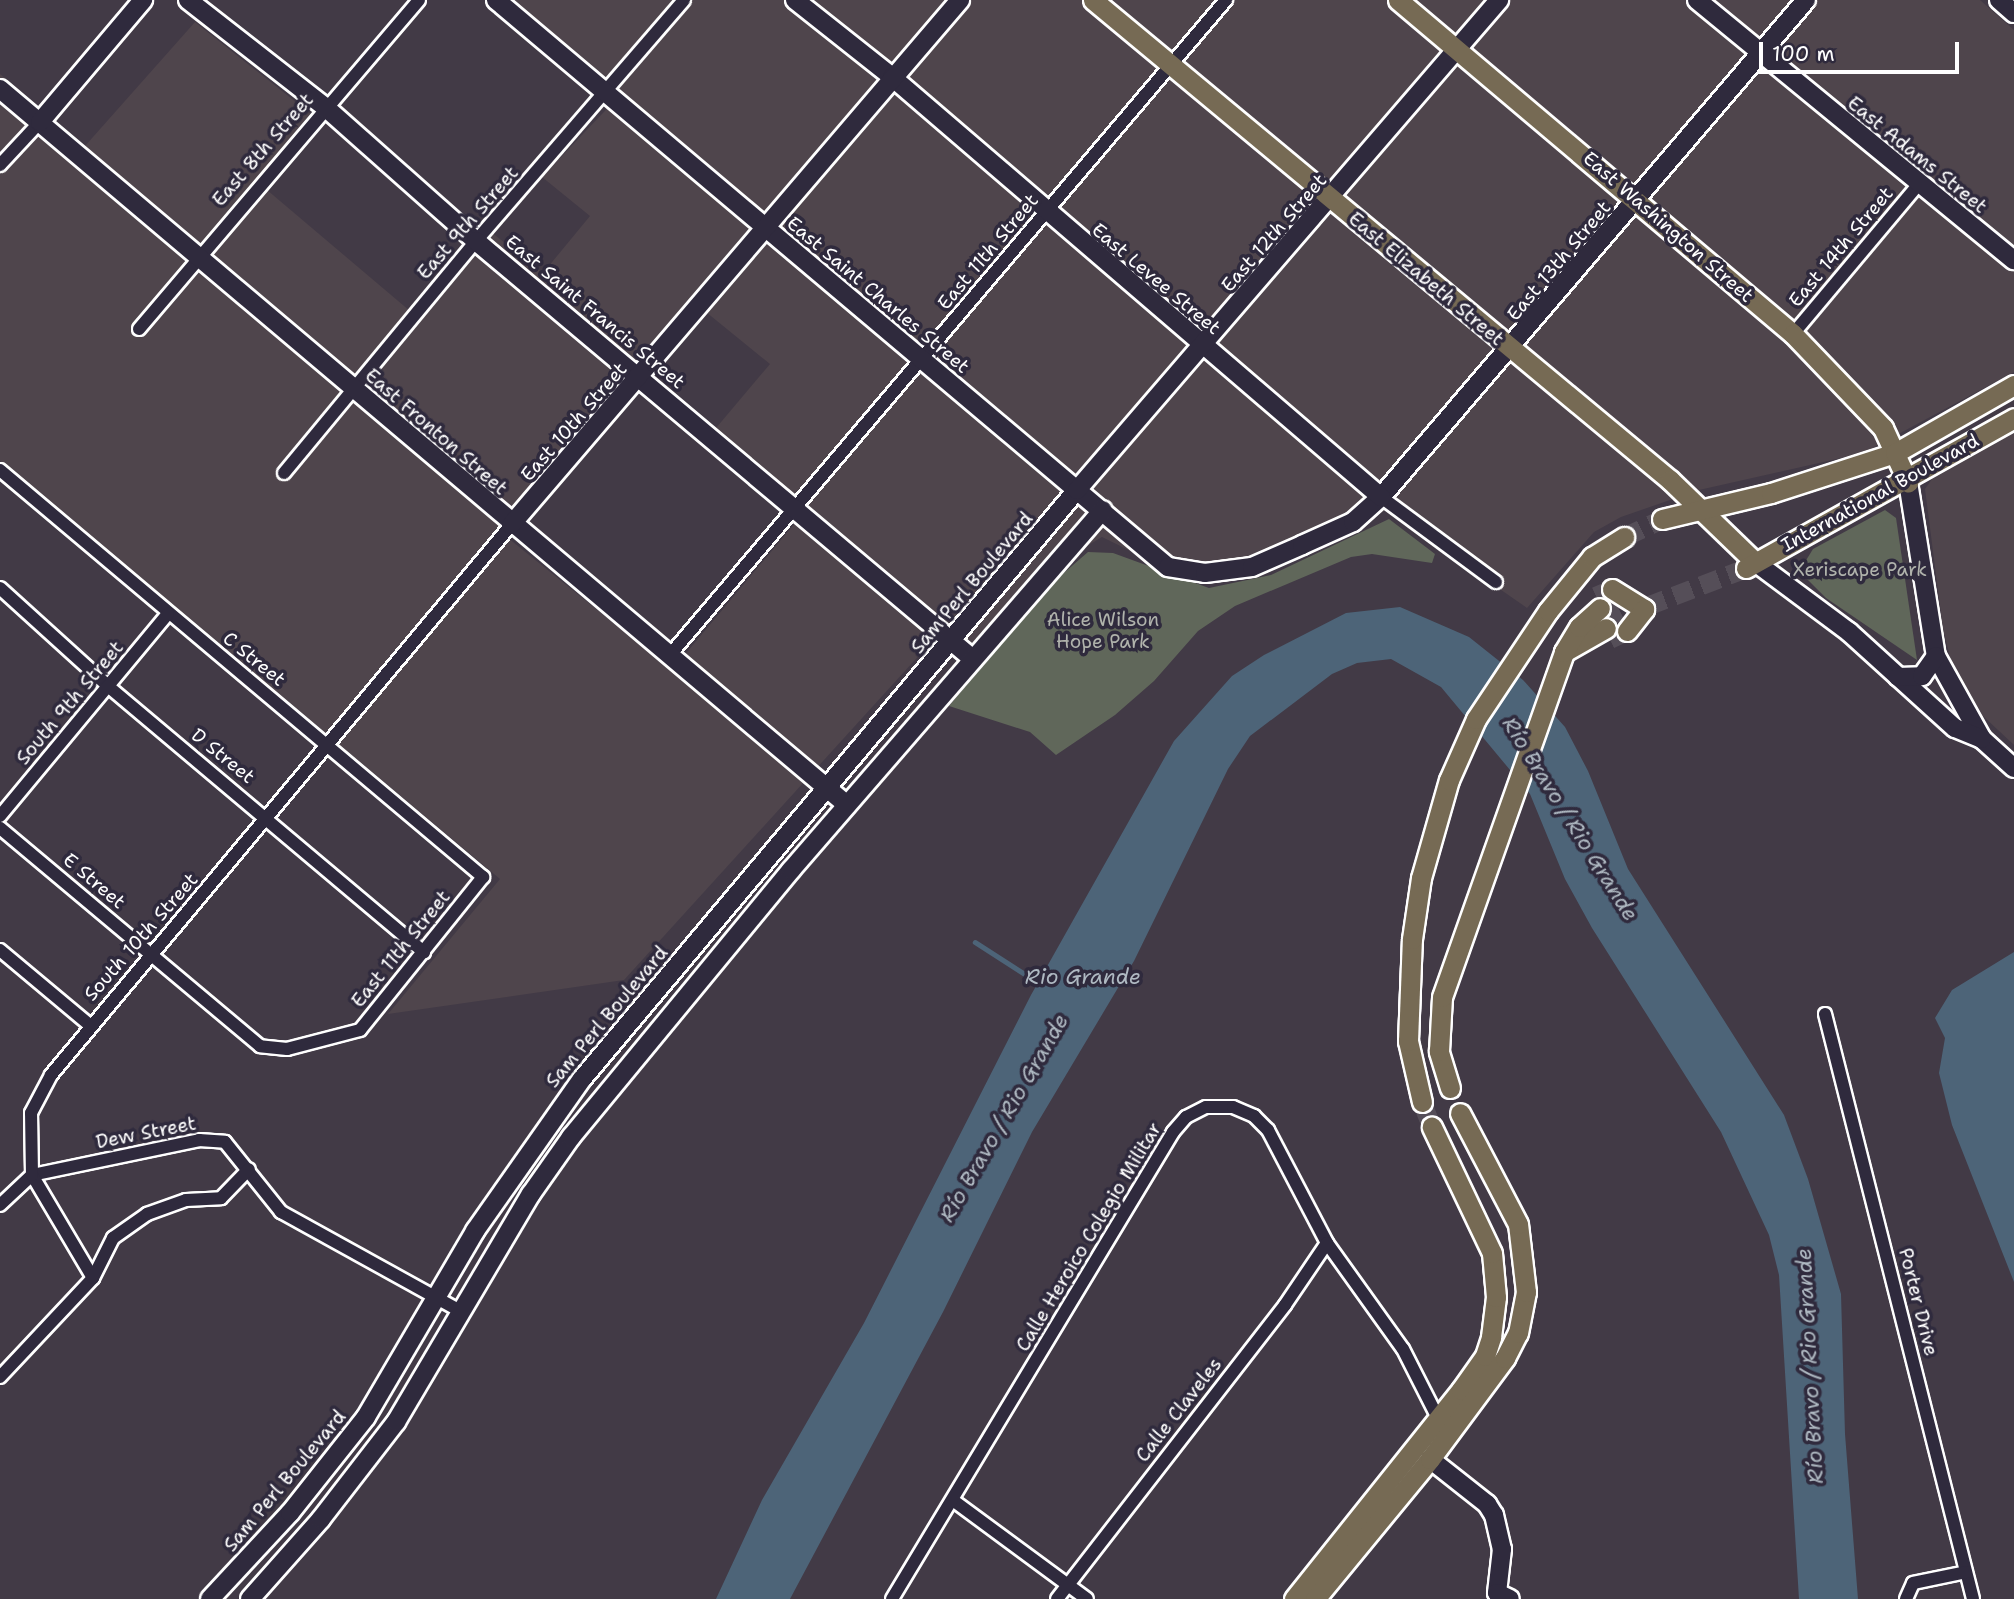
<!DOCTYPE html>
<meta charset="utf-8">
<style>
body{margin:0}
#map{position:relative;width:2014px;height:1599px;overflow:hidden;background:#423a46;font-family:"Shantell Sans",sans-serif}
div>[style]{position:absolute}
.built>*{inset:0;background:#4f454c}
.green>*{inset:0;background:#60675a}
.water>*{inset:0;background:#4d6478}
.stream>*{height:4.5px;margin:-2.25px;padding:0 2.25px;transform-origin:2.25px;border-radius:2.25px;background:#4d6478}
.primary-tunnel>*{height:19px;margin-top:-9.5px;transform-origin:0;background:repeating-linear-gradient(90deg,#554e58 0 19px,transparent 0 29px)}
.roads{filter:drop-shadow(2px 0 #fff) drop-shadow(-2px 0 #fff) drop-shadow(0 2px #fff) drop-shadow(0 -2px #fff)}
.street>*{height:12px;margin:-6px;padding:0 6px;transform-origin:6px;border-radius:6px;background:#2f2a3d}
.secondary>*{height:18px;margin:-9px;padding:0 9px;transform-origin:9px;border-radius:9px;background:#2f2a3d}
.primary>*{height:19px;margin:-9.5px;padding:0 9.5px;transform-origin:9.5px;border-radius:9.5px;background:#766a54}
span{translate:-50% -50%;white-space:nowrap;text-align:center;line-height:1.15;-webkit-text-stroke:7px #2f2a3d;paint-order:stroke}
.street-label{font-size:19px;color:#fff}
.park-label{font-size:19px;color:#b0b3ac}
.water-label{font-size:21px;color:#afb9c2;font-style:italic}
.scale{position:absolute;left:1759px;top:42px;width:200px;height:32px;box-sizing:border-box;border:4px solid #fff;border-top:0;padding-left:9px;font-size:21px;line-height:24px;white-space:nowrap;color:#fff;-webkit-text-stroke:5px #2f2a3d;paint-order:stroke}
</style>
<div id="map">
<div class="built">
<div style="clip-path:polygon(513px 0,1980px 0,2014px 30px,2014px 372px,1863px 453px,1699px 490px,1621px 517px,1594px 532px,1527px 608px,1386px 510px,1286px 564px,1213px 580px,1175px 573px,1102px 537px,1087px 546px,973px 659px,716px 428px,770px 364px,690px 299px,498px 530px,672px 670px,795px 523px,934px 639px,624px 980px,388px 1014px,500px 879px,0 461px,0 74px,85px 146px,195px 22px,316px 118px,260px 184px,410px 311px,481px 224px,543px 273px,590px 216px,542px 177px,621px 94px)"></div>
<div style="clip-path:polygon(2014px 432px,2014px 745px,1983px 716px,1952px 665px,1943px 629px,1925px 489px,1932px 479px)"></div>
</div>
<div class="green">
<div style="clip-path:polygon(1885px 510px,1896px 518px,1917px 660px,1826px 598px,1805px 577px,1805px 562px,1813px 549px)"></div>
<div style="clip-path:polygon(1389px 519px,1435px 554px,1432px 563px,1372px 554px,1351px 557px,1235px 606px,1198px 631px,1154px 681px,1115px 715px,1056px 755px,1030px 732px,949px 706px,1050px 585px,1088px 552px,1113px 553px,1209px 588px,1271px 575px)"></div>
</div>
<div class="water">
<div style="clip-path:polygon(1400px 607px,1469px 637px,1523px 680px,1565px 727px,1588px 771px,1628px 869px,1784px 1115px,1808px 1179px,1841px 1294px,1845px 1434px,1858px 1599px,1799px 1599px,1779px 1275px,1769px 1235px,1721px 1132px,1592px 928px,1565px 879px,1530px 794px,1441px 687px,1391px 659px,1357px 663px,1332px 674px,1250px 736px,1228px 769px,1134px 961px,1032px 1132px,943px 1312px,790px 1599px,716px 1599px,762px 1500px,864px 1323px,1031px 995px,1174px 741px,1232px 676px,1264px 655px,1346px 613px)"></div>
<div style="clip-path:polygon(2014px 952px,2014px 1282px,1952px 1125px,1939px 1073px,1945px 1038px,1935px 1018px,1952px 990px)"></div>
</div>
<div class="stream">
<div style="left:975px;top:942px;width:80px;rotate:32.7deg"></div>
</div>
<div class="primary-tunnel">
<div style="left:1624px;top:537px;width:42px;rotate:-25.3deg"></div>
<div style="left:1596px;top:596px;width:17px;rotate:-24deg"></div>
<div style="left:1647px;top:606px;width:106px;rotate:-21deg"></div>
<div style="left:1603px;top:619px;width:19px;rotate:-25deg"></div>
<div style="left:1610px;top:639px;width:19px;rotate:-25deg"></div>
<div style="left:1422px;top:1102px;width:27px;rotate:68deg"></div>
</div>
<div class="roads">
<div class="street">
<div style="left:0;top:165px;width:59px;rotate:-47.1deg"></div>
<div style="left:139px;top:329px;width:432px;rotate:-49.6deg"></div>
<div style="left:1793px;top:334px;width:196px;rotate:-50deg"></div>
<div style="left:0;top:470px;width:632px;rotate:40.12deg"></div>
<div style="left:483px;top:877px;width:196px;rotate:128.8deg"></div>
<div style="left:360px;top:1030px;width:75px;rotate:165.4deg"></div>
<div style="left:287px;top:1049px;width:27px;rotate:-174deg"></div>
<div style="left:260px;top:1046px;width:339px;rotate:-140deg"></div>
<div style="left:284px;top:473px;width:301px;rotate:-50.4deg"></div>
<div style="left:476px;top:241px;width:318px;rotate:-49.2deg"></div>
<div style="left:1381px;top:497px;width:143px;rotate:36.5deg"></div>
<div style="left:0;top:588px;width:147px;rotate:42.2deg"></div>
<div style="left:109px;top:687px;width:412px;rotate:40.1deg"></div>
<div style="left:669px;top:656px;width:861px;rotate:-49.67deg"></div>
<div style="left:0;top:816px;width:263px;rotate:-50.3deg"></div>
<div style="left:0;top:950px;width:119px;rotate:39.9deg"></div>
<div style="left:1825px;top:1014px;width:603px;rotate:75.8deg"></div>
<div style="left:0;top:1205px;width:44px;rotate:-43.2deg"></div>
<div style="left:32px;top:1175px;width:171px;rotate:-11.8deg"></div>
<div style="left:199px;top:1140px;width:26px;rotate:4deg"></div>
<div style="left:225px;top:1142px;width:90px;rotate:51.3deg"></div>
<div style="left:281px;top:1212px;width:207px;rotate:28.9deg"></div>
<div style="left:93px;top:1278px;width:120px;rotate:-120.6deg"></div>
<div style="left:32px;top:1175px;width:62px;rotate:-90.9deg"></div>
<div style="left:31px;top:1113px;width:43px;rotate:-62.2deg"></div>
<div style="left:51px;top:1075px;width:717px;rotate:-50.09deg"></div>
<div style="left:0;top:1377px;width:136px;rotate:-46.8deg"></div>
<div style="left:93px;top:1278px;width:45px;rotate:-63.4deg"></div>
<div style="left:113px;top:1238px;width:42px;rotate:-35.2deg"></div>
<div style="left:147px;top:1214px;width:41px;rotate:-19.7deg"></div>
<div style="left:186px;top:1200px;width:35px;rotate:-3deg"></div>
<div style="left:221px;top:1198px;width:40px;rotate:-46deg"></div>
<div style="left:954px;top:1501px;width:165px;rotate:36.4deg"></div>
<div style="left:892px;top:1599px;width:545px;rotate:-58.96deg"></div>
<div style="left:1173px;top:1132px;width:20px;rotate:-49deg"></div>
<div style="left:1186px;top:1117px;width:22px;rotate:-27deg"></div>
<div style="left:1206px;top:1107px;width:27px"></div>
<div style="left:1233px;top:1107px;width:23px;rotate:23deg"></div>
<div style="left:1254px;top:1116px;width:20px;rotate:45deg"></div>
<div style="left:1268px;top:1130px;width:127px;rotate:62.4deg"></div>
<div style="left:1327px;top:1243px;width:130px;rotate:54.4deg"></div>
<div style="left:1403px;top:1349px;width:77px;rotate:63.1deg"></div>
<div style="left:1057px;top:1599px;width:372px;rotate:-52.2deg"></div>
<div style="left:1285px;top:1305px;width:75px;rotate:-55.9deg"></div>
<div style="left:1906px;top:1599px;width:17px;rotate:-66deg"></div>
<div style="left:1913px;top:1583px;width:54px;rotate:-11.7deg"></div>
</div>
<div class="secondary">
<div style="left:188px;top:0;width:174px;rotate:38deg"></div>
<div style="left:325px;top:107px;width:202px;rotate:41.6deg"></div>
<div style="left:476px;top:241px;width:649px;rotate:40.07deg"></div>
<div style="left:496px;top:0;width:879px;rotate:40.16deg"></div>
<div style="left:1168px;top:567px;width:37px;rotate:9deg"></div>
<div style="left:1205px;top:573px;width:47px;rotate:-7.3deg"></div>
<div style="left:1252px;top:567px;width:55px;rotate:-23.7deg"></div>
<div style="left:1302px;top:545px;width:56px;rotate:-24.3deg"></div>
<div style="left:1353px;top:522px;width:38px;rotate:-42deg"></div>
<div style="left:1381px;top:497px;width:654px;rotate:-49.47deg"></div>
<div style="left:795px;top:0;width:124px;rotate:38.4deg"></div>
<div style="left:892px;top:77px;width:645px;rotate:40.66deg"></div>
<div style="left:1697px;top:0;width:410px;rotate:39.4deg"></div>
<div style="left:1999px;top:0;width:20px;rotate:41deg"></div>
<div style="left:0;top:89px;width:1109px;rotate:40.21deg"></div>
<div style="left:40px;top:122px;width:160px;rotate:-49.8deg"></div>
<div style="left:1908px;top:482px;width:176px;rotate:80.9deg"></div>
<div style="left:1936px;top:656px;width:95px;rotate:61deg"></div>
<div style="left:1982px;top:739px;width:43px;rotate:42.2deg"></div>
<div style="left:511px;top:525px;width:691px;rotate:-49.46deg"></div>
<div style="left:1755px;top:562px;width:117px;rotate:36.7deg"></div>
<div style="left:1849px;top:632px;width:143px;rotate:42.2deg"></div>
<div style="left:1955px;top:728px;width:29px;rotate:22deg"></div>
<div style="left:1898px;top:677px;width:24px;rotate:-2deg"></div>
<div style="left:1922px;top:676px;width:24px;rotate:-55deg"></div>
<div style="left:1430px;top:1459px;width:73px;rotate:38.3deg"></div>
<div style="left:1487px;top:1504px;width:13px;rotate:58deg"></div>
<div style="left:1494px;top:1515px;width:35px;rotate:77deg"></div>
<div style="left:1502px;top:1549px;width:44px;rotate:96.5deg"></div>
<div style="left:1497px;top:1593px;width:14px;rotate:25deg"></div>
<div style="left:210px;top:1599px;width:117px;rotate:-47.1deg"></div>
<div style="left:290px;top:1513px;width:122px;rotate:-51.6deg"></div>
<div style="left:366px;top:1417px;width:216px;rotate:-59.6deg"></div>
<div style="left:475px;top:1231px;width:186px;rotate:-54.9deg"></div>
<div style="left:582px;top:1079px;width:769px;rotate:-49.96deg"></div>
<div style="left:1077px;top:490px;width:647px;rotate:-49.26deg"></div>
<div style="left:250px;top:1599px;width:107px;rotate:-48.4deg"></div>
<div style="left:321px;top:1519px;width:123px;rotate:-52.3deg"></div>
<div style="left:396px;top:1422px;width:265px;rotate:-59.4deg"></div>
<div style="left:531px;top:1194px;width:70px;rotate:-54.9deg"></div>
<div style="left:571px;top:1137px;width:346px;rotate:-50.5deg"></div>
<div style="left:791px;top:870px;width:476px;rotate:-49.1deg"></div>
</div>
<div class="primary">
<div style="left:1093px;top:0;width:751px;rotate:39.76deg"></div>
<div style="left:1670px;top:480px;width:118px;rotate:44deg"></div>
<div style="left:1398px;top:0;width:517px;rotate:40.22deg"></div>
<div style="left:1793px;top:334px;width:130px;rotate:46.2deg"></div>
<div style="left:1883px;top:428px;width:60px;rotate:65.2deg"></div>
<div style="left:1662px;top:519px;width:112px;rotate:-13.4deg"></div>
<div style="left:1771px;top:493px;width:130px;rotate:-17.9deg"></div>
<div style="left:1895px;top:453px;width:137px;rotate:-29.7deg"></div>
<div style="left:1746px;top:568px;width:307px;rotate:-29.2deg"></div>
<div style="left:1612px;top:589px;width:38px;rotate:32deg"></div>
<div style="left:1627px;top:631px;width:28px;rotate:-52deg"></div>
<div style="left:1564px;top:652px;width:48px;rotate:-29.7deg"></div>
<div style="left:1450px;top:1088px;width:39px;rotate:-107deg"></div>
<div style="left:1439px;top:1051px;width:54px;rotate:-86.8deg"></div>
<div style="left:1442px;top:997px;width:366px;rotate:-70.5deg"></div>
<div style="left:1564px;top:652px;width:29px;rotate:-59deg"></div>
<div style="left:1579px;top:627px;width:28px;rotate:-42deg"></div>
<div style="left:1422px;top:1102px;width:63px;rotate:-102.9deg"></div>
<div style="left:1408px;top:1041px;width:102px;rotate:-87.8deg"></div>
<div style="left:1412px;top:939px;width:62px;rotate:-81.6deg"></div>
<div style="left:1421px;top:878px;width:102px;rotate:-74.1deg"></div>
<div style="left:1449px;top:780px;width:67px;rotate:-66.1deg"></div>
<div style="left:1476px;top:719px;width:130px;rotate:-56.3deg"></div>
<div style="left:1548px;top:611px;width:70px;rotate:-50.8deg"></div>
<div style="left:1592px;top:557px;width:38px;rotate:-32deg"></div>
<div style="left:1294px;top:1599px;width:268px;rotate:-51.4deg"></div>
<div style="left:1461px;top:1390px;width:42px;rotate:-54.8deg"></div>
<div style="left:1485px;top:1356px;width:20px;rotate:-72deg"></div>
<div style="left:1491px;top:1337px;width:40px;rotate:-82.9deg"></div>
<div style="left:1496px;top:1297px;width:44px;rotate:-95.2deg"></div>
<div style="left:1492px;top:1253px;width:140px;rotate:-115.5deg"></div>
<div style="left:1315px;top:1599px;width:181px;rotate:-50.6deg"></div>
<div style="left:1430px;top:1459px;width:126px;rotate:-53.4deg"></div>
<div style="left:1505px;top:1358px;width:28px;rotate:-63deg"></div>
<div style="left:1518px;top:1333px;width:42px;rotate:-79deg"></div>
<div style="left:1526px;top:1292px;width:68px;rotate:-96.7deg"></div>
<div style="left:1518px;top:1224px;width:125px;rotate:-117.6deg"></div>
</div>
</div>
<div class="street-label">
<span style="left:263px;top:150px;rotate:-49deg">East 8th Street</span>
<span style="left:1917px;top:155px;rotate:39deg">East Adams Street</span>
<span style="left:468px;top:223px;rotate:-49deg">East 9th Street</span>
<span style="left:1668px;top:227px;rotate:41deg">East Washington Street</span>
<span style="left:1274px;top:233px;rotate:-49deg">East 12th Street</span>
<span style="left:1841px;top:247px;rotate:-50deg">East 14th Street</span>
<span style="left:988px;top:252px;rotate:-50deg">East 11th Street</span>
<span style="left:1559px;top:261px;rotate:-50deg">East 13th Street</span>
<span style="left:1156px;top:279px;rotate:40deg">East Levee Street</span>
<span style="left:1426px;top:279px;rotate:40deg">East Elizabeth Street</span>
<span style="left:878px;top:295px;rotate:40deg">East Saint Charles Street</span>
<span style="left:595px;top:312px;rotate:40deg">East Saint Francis Street</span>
<span style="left:574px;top:422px;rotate:-49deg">East 10th Street</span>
<span style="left:436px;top:432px;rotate:41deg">East Fronton Street</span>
<span style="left:1880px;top:493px;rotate:-29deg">International Boulevard</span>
<span style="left:972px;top:583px;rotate:-50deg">Sam Perl Boulevard</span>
<span style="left:254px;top:659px;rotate:39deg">C Street</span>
<span style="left:70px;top:703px;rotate:-50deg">South 9th Street</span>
<span style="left:223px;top:756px;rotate:39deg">D Street</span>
<span style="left:94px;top:881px;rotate:40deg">E Street</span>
<span style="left:141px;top:937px;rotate:-49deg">South 10th Street</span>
<span style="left:401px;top:949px;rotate:-51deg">East 11th Street</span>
<span style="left:607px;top:1017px;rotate:-50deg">Sam Perl Boulevard</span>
<span style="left:146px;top:1133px;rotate:-11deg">Dew Street</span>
<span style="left:1089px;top:1237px;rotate:-59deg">Calle Heroico Colegio Militar</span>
<span style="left:1918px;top:1302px;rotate:76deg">Porter Drive</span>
<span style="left:1179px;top:1410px;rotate:-52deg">Calle Claveles</span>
<span style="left:285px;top:1481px;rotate:-50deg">Sam Perl Boulevard</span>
</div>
<div class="park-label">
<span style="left:1860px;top:570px">Xeriscape Park</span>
<span style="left:1103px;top:631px">Alice Wilson<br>Hope Park</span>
</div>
<div class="water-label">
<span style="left:1570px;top:819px;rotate:58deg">Río Bravo / Rio Grande</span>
<span style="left:1083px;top:977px">Rio Grande</span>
<span style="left:1004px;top:1118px;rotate:-60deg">Río Bravo / Rio Grande</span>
<span style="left:1810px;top:1366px;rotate:-93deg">Río Bravo / Rio Grande</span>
</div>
<div class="scale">100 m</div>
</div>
